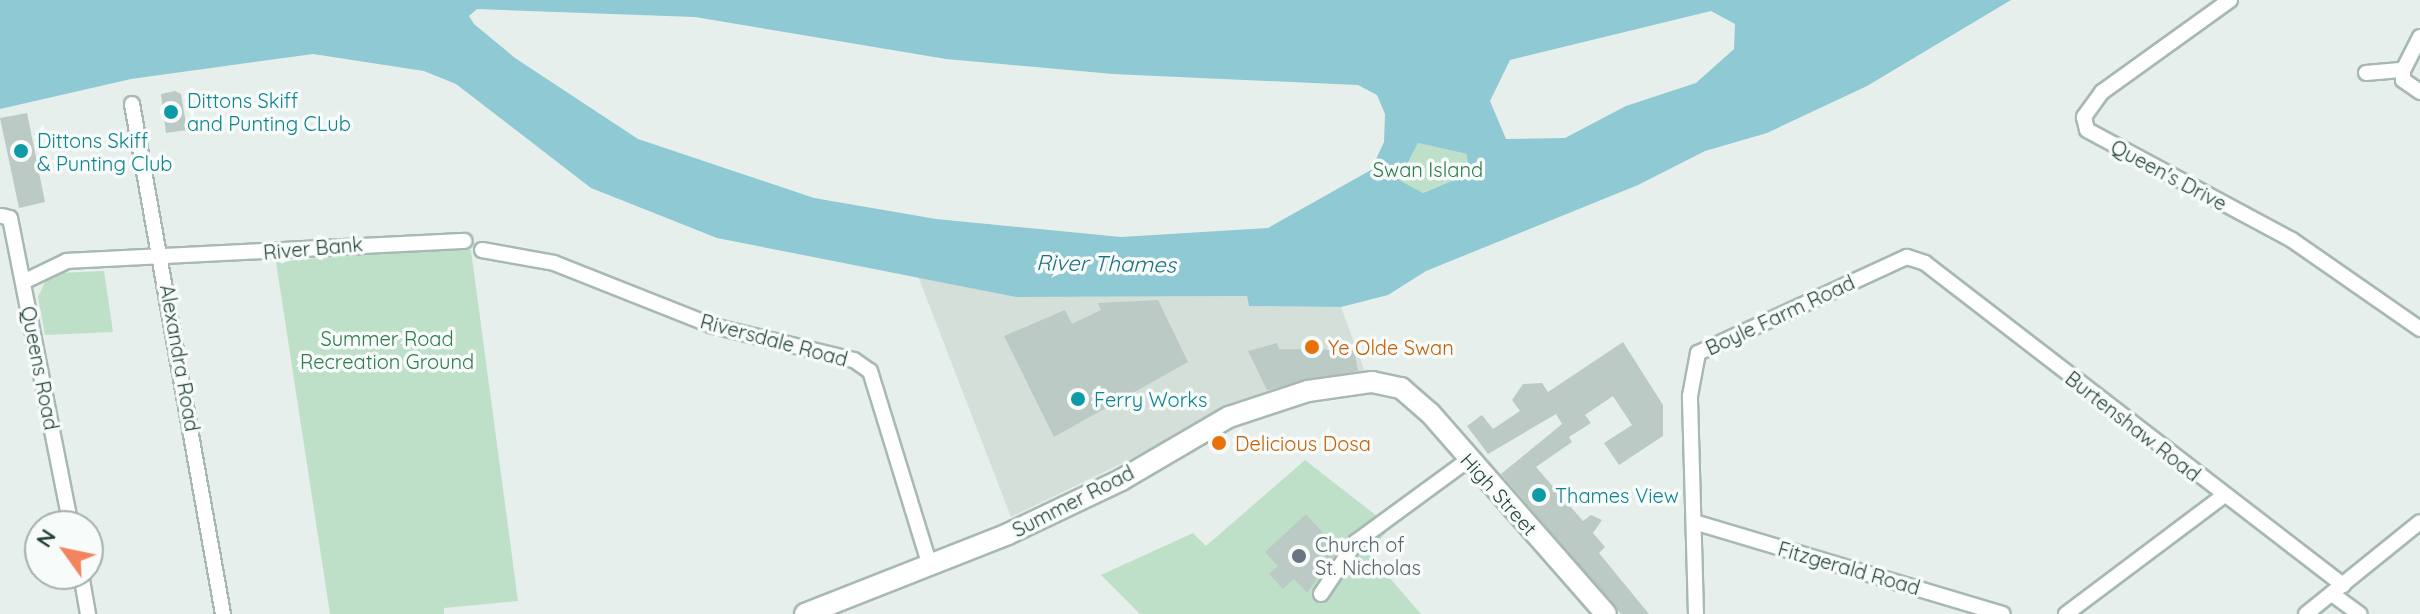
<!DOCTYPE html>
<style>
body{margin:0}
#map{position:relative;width:2420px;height:614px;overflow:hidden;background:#e6efeb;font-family:Quicksand,sans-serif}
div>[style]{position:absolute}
.built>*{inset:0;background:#d4dfda}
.green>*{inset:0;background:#bfe0c8}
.water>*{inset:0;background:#8ec9d4}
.building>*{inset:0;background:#bbcac4}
.roads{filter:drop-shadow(2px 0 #a8b8b2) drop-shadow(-2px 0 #a8b8b2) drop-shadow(0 2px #a8b8b2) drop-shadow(0 -2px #a8b8b2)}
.street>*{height:14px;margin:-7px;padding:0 7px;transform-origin:7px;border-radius:7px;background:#fff}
.secondary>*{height:20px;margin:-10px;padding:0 10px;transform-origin:10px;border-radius:10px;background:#fff}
.dots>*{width:22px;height:22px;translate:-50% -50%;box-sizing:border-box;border:4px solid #f7fbf9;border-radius:50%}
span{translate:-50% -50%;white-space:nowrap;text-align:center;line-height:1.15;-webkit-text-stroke:7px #f7fbf9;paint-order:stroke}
.culture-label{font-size:20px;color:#0d838f}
.left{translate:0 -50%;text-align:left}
.park-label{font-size:20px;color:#2d7a4b}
.street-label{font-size:20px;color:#24423a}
.food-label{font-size:20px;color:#c56008}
.worship-label{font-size:20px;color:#5b616d}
.water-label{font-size:22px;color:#1c6f80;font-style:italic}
.north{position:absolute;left:24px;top:510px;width:80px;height:80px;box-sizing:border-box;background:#f7fbf9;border:2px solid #a3b1ad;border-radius:50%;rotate:303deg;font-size:22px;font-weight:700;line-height:32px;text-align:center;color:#24423a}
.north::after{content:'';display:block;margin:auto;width:28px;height:36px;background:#f4845f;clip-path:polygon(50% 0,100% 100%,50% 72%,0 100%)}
</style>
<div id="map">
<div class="built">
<div style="clip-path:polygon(918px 276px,1016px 297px,1248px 296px,1249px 306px,1341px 307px,1366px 375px,1263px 395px,1011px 517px)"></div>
</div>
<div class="green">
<div style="clip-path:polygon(1418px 143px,1467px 154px,1468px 174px,1422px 193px,1399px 180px)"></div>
<div style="clip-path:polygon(415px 249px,471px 250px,518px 601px,444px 608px,444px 614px,330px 614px,276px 262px)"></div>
<div style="clip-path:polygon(104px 271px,113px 332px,45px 335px,38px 297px,45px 282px,58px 273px)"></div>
<div style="clip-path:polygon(1305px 460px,1391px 527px,1368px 553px,1421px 614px,1140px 614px,1101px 575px,1193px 533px,1206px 546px)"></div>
</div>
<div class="water">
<div style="clip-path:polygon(evenodd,0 0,2011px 0,1867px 86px,1767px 133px,1705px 151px,1638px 185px,1426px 271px,1388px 295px,1341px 307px,1249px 306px,1247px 296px,1016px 297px,717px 238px,591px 188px,456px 84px,424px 71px,313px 54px,131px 79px,0 109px,0 0,477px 9px,695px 17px,946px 59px,1113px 74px,1358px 85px,1377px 95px,1385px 114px,1384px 142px,1371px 170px,1268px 228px,1121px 237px,936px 219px,814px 198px,638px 139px,515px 58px,474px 24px,469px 16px,477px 9px,0 0,1711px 11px,1735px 24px,1734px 49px,1696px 83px,1626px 106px,1565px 138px,1506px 139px,1490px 101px,1510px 60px,1711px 11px,0 0,1418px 143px,1467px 154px,1468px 174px,1423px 193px,1399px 180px,1418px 143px)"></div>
</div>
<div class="building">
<div style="clip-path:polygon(175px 91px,181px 94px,187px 130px,166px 133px,161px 94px)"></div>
<div style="clip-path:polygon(27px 113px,45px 202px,19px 208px,0 118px)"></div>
<div style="clip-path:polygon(1158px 300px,1188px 362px,1054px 437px,1004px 336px,1065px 310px,1072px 324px,1101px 310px,1098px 303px)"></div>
<div style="clip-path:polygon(1623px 342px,1663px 405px,1663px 436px,1619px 465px,1604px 443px,1632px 425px,1613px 396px,1585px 415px,1591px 423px,1569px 437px,1572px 442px,1536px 467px,1583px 521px,1591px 515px,1602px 520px,1593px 533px,1605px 547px,1599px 553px,1649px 614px,1621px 614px,1501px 474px,1562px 424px,1556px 414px,1488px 454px,1467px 426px,1482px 415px,1493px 429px,1520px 411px,1512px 400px,1523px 384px,1542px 383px,1548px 392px)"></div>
<div style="clip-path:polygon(1277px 343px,1279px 349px,1354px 350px,1358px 371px,1267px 390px,1248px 351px)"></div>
<div style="clip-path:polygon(1306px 514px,1338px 549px,1307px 593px,1294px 579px,1283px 589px,1269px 574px,1278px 566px,1265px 552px)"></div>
</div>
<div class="roads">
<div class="street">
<div style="left:2230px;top:0;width:158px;rotate:144.3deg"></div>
<div style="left:2102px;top:92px;width:31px;rotate:126deg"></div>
<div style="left:2084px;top:117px;width:13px;rotate:77deg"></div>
<div style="left:2087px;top:130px;width:233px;rotate:28.2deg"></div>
<div style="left:2292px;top:240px;width:156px;rotate:34.8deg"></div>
<div style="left:2420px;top:37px;width:37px;rotate:117deg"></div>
<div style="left:2403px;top:70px;width:10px;rotate:90deg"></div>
<div style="left:2403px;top:80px;width:21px;rotate:35deg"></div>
<div style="left:2366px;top:73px;width:37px;rotate:-5deg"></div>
<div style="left:132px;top:104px;width:518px;rotate:79.88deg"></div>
<div style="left:2px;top:216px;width:8px;rotate:14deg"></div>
<div style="left:10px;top:218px;width:314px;rotate:78.8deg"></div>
<div style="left:482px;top:250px;width:73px;rotate:10.2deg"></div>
<div style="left:554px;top:263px;width:171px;rotate:21.6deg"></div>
<div style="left:713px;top:326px;width:145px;rotate:13.6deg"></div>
<div style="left:854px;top:360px;width:19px;rotate:35deg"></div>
<div style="left:870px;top:371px;width:204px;rotate:72.9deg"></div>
<div style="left:23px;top:282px;width:49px;rotate:-25.5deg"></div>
<div style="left:67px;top:261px;width:398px;rotate:-2.9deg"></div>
<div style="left:1694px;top:522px;width:322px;rotate:16.6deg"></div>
<div style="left:81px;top:574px;width:41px;rotate:80.1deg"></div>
<div style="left:1321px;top:594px;width:63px;rotate:-56.1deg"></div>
<div style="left:1356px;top:542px;width:139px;rotate:-36.2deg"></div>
<div style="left:2332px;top:594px;width:34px;rotate:36deg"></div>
<div style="left:1696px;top:614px;width:218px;rotate:-91.6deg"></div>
<div style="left:1690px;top:396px;width:44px;rotate:-79.5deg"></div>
<div style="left:1698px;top:353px;width:230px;rotate:-24.7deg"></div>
<div style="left:1907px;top:257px;width:19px;rotate:18deg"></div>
<div style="left:1925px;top:263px;width:528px;rotate:37.61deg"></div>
<div style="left:2066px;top:614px;width:196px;rotate:-36.9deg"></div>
<div style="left:2306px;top:614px;width:146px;rotate:-38.9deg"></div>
</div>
<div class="secondary">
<div style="left:805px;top:614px;width:218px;rotate:-21.5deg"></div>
<div style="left:1008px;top:534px;width:125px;rotate:-25.5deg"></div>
<div style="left:1121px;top:480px;width:125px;rotate:-30.3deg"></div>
<div style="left:1229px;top:417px;width:83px;rotate:-18.2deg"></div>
<div style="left:1308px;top:391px;width:65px;rotate:-8deg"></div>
<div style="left:1372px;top:382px;width:30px;rotate:12deg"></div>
<div style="left:1401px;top:388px;width:38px;rotate:41deg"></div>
<div style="left:1430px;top:413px;width:267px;rotate:48.8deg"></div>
</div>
</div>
<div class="dots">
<div style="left:171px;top:112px;background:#0f9aa8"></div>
<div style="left:21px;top:151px;background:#0f9aa8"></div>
<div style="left:1312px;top:347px;background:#e8710a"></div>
<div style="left:1078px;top:399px;background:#0f9aa8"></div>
<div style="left:1219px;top:443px;background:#e8710a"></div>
<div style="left:1539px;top:495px;background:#0f9aa8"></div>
<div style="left:1299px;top:556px;background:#6b7280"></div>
</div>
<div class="culture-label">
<span class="left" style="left:187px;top:112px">Dittons Skiff<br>and Punting CLub</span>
<span class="left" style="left:37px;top:152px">Dittons Skiff<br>&amp; Punting Club</span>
<span class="left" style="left:1094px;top:399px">Ferry Works</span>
<span class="left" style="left:1555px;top:495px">Thames View</span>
</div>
<div class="park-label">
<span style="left:1428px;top:169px">Swan Island</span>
<span style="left:387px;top:350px">Summer Road<br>Recreation Ground</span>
</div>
<div class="street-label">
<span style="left:2169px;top:175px;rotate:28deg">Queen's Drive</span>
<span style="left:313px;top:248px;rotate:-5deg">River Bank</span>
<span style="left:1780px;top:315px;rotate:-25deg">Boyle Farm Road</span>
<span style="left:774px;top:340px;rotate:15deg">Riversdale Road</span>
<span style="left:180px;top:358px;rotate:80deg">Alexandra Road</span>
<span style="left:40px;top:368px;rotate:79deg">Queens Road</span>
<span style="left:2133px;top:426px;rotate:38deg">Burtenshaw Road</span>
<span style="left:1499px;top:494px;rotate:48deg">High Street</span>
<span style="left:1073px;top:501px;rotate:-27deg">Summer Road</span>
<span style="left:1849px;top:568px;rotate:16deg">Fitzgerald Road</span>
</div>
<div class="food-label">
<span class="left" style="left:1328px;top:347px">Ye Olde Swan</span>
<span class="left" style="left:1235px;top:443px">Delicious Dosa</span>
</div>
<div class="worship-label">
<span class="left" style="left:1315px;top:556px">Church of<br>St. Nicholas</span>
</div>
<div class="water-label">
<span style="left:1106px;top:264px;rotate:1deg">River Thames</span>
</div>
<div class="north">N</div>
</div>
